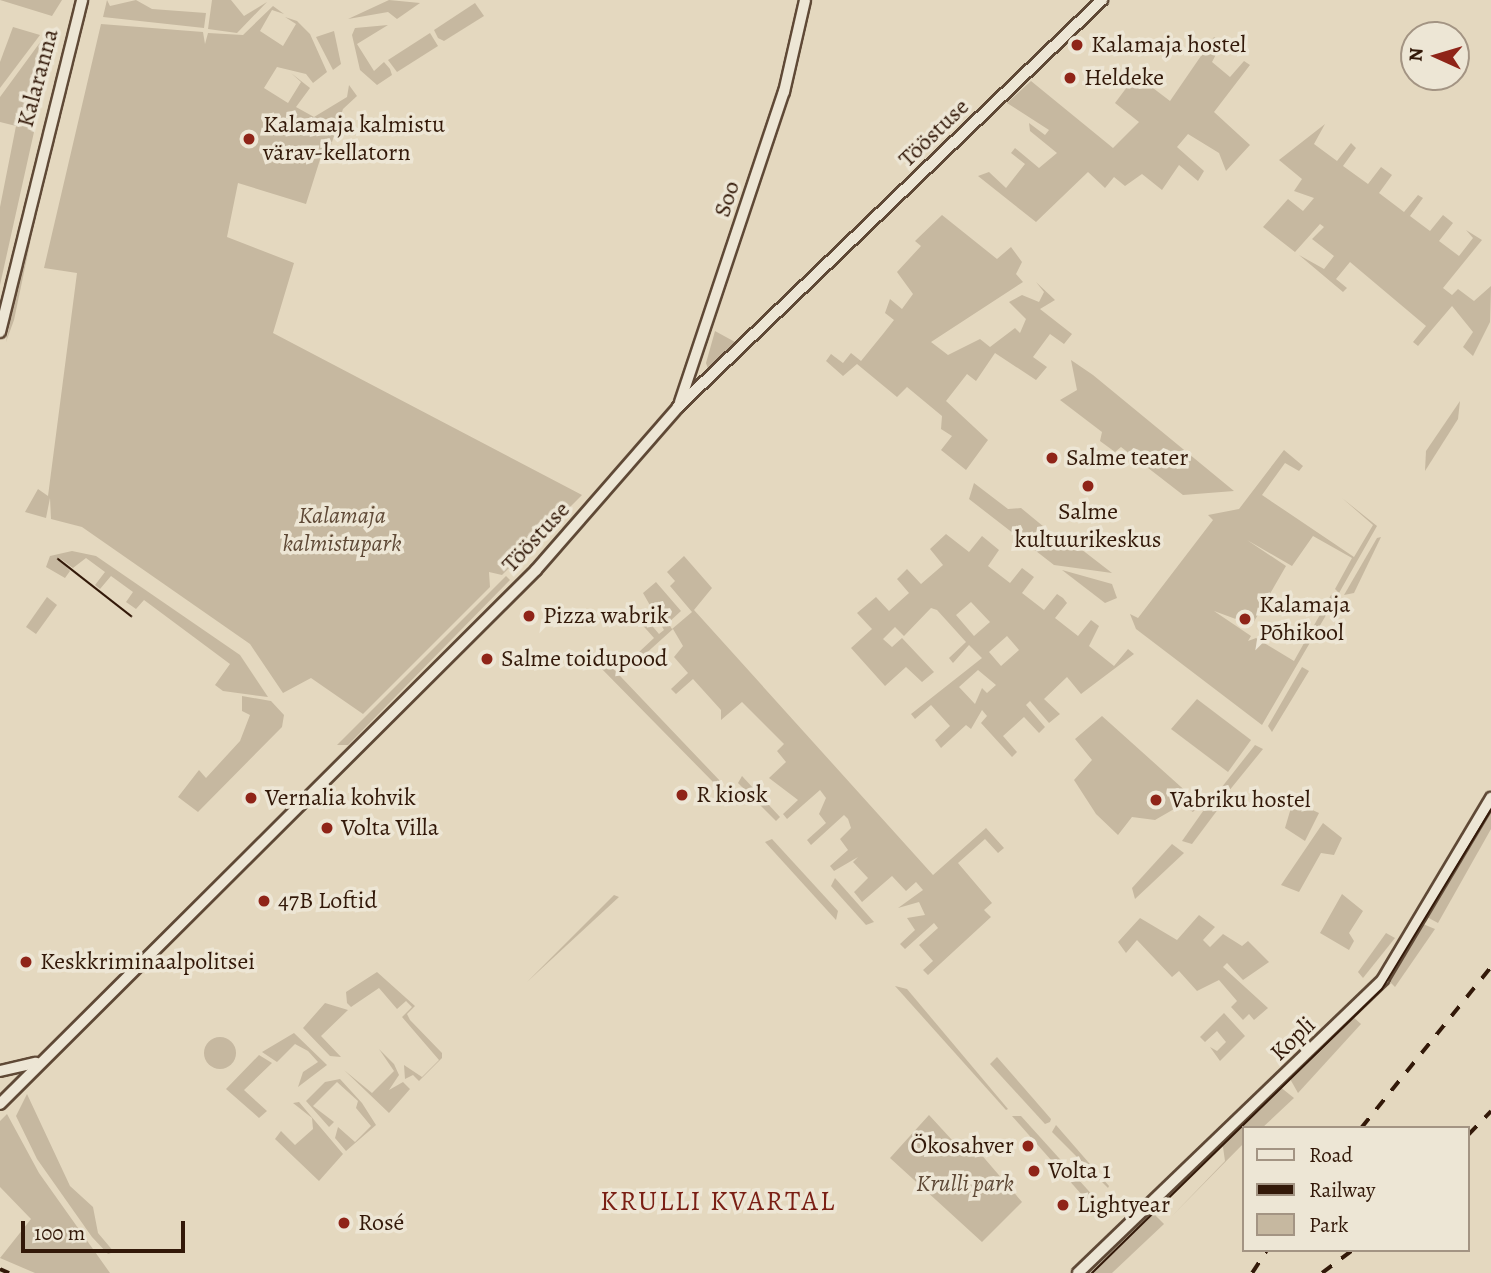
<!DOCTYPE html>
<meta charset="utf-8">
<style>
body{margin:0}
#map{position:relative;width:1491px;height:1273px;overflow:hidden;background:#e4d8bf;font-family:Alegreya,serif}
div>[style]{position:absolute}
.green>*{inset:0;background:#c6b8a0}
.round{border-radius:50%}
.roads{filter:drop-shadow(2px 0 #5f4936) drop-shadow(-2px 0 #5f4936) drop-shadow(0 2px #5f4936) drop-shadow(0 -2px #5f4936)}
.tertiary>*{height:10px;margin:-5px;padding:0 5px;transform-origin:5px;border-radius:5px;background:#ede6d5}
.tram>*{height:2px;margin:-1px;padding:0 1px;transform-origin:1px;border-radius:1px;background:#331909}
.rail>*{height:3.5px;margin-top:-1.75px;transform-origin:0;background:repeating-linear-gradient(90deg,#331909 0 12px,transparent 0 24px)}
.dots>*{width:19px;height:19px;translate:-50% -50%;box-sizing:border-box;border:4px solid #ede6d5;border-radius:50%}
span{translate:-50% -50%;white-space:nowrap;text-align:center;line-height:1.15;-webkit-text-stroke:7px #ede6d5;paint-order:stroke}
.poi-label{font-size:24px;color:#331909}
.left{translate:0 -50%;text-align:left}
.right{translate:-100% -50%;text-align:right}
.street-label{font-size:24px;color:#331909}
.park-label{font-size:24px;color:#5f4936;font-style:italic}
.quarter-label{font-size:28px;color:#7a1f14;letter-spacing:2px}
.legend{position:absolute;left:1242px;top:1126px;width:228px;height:126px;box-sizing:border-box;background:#ede6d5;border:2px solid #a39483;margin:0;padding:9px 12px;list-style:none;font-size:21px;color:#331909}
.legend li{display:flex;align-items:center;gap:14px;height:35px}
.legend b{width:35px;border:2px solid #a39483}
.north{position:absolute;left:1400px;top:21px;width:70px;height:70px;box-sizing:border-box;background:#ede6d5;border:2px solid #a39483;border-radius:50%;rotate:274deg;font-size:19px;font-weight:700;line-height:28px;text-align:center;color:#331909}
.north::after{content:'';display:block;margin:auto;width:24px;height:32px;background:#8f2418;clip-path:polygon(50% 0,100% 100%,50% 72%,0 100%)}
.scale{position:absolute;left:21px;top:1221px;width:164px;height:32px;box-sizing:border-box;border:4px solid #331909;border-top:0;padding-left:9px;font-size:21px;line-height:24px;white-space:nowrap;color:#331909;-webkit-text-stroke:5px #ede6d5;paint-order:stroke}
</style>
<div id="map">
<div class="green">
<div style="clip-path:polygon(0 0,62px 0,52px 16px)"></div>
<div style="clip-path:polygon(107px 0,110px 6px,136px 0,152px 9px,206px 13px,204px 28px,103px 17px)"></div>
<div style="clip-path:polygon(212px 0,231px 0,244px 16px,267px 2px,237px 33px,208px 29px)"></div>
<div style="clip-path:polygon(389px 0,420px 3px,397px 19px,388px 12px,348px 19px)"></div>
<div style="clip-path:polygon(475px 3px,484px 16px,444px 41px,438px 38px,434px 30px)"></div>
<div style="clip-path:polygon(273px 6px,284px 14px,272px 10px,260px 31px,283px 46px,296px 24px,285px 17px,297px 21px,310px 34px,327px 72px,313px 83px,306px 74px,277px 67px,264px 88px,288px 103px,301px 82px,291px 73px,310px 88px,296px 107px,314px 117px,347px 97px,349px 85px,357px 96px,343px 109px,330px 148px,324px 147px,306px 204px,238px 183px,227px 237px,294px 263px,273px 333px,582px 495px,502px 575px,489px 572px,490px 587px,363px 714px,311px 678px,283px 693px,250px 644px,82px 527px,51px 519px,50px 498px,46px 518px,25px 512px,38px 489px,48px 496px,77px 273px,44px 268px,101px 24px,203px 32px,205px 44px,208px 33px,243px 35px)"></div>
<div style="clip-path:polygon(388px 25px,357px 44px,374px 71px,384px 62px,390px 69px,392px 75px,377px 85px,360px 70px,352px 35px,355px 28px)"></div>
<div style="clip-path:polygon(13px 27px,40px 35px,0 88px,0 62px)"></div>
<div style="clip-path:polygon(334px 31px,341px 64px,333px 70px,316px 37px)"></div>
<div style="clip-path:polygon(430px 33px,438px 46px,397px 72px,388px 60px)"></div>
<div style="clip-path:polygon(44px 37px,42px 96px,0 285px,0 207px,16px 126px,0 122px,0 97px)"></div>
<div style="clip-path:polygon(1214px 37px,1222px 43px,1212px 62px,1230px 77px,1244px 61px,1250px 65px,1214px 112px,1250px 145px,1226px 171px,1219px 153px,1188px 134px,1177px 147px,1204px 171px,1198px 181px,1179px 165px,1162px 190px,1142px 174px,1125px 186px,1114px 177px,1105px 188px,1088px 172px,1036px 222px,978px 176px,989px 172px,1006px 188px,1025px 164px,1011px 153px,1015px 148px,1039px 168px,1057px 153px,1030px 131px,1029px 123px,1045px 135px,1049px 130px,1007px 103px,1031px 81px,1113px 148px,1139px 122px,1115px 103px,1136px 75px,1170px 101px)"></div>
<div style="clip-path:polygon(56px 119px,14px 320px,6px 342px,23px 260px)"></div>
<div style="clip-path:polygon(1325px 124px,1314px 144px,1337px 161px,1351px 143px,1356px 148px,1343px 166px,1368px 184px,1381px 167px,1392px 175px,1379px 193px,1404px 212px,1418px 195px,1423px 198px,1410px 216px,1430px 231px,1443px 215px,1453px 223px,1439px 241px,1459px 256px,1473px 238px,1466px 230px,1482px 240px,1443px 288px,1452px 295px,1458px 289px,1474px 301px,1491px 286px,1490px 322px,1473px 356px,1463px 347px,1473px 332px,1452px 306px,1418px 346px,1413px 342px,1426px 326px,1350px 262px,1336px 279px,1347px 288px,1343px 292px,1299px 255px,1324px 269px,1334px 256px,1312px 239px,1324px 227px,1320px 224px,1295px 252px,1263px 227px,1288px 199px,1303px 211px,1314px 198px,1294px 191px,1302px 179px,1279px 160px)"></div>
<div style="clip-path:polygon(942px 215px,997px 259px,1011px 247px,1022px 262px,1016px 274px,1023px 282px,931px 342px,948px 355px,980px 339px,990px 347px,1015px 328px,1020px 333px,1026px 319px,1009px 302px,1022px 295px,1039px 302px,1044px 292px,1036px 282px,1055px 300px,1040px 309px,1072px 334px,1064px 344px,1050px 334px,1033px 357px,1047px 367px,1036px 380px,995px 353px,976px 381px,967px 374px,946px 401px,988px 440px,966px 470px,941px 450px,952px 436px,941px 429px,942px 416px,907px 387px,897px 397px,857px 364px,843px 376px,826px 361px,831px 354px,843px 363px,851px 353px,861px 361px,883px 334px,894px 320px,885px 313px,890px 299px,902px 309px,913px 294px,897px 272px,921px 246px,915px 241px)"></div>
<div style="clip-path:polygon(715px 331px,735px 342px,708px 369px,706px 363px)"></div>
<div style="clip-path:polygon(1071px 360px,1093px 375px,1234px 491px,1183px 495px,1121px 447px,1115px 452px,1100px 441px,1102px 432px,1060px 400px,1077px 390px)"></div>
<div style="clip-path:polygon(1460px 401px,1458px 419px,1425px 471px,1426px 451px)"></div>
<div style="clip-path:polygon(1284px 450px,1303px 466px,1299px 471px,1285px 463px,1262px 495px,1354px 557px,1373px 525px,1342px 498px,1377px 526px,1339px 593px,1335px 589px,1352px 558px,1313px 536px,1292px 566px,1247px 540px,1286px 566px,1252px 625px,1214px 611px,1251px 636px,1248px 641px,1256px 638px,1294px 661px,1331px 595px,1336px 598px,1262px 725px,1136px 629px,1130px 614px,1138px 618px,1213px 520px,1208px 515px,1239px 509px)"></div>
<div style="clip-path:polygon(974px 483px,1008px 509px,1021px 508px,1055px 536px,1059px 532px,1112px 573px,1054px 565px,969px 499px)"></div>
<div style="clip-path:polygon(evenodd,946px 534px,969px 552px,982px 536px,999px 550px,988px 566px,1010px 583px,1022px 568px,1034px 577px,1022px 593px,1044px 610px,1057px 594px,1063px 598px,1067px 603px,1055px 618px,1078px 636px,1091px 620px,1099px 626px,1089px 646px,1114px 666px,1128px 649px,1134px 654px,1081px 694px,1067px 677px,1044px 699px,1060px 714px,1049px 723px,1030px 701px,1026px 705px,1045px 727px,1039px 733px,1024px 717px,1003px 736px,1017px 752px,1012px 757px,981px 723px,987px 716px,982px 710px,971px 729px,966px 725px,941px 748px,935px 740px,950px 726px,931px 705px,915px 719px,911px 714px,982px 658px,969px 645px,953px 663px,949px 658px,966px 642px,937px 610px,931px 608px,904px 636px,895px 627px,883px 639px,892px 647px,902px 638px,934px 672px,922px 682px,906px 667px,885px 686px,851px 648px,872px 629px,857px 613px,876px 597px,889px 611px,909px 593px,897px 579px,907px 569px,921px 584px,943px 565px,930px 549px,946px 534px,971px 602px,990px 622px,974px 636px,956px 615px,971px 602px,946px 534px,1007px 636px,1019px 650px,1001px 666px,989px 652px,1007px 636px,946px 534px,978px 670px,996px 685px,987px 693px,982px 688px,975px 704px,959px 687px,978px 670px)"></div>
<div style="clip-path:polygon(1381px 537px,1354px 593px,1344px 595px,1377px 538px)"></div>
<div style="clip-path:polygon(72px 551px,96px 556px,240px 655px,268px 697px,223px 691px,215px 685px,230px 664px,144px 600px,136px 609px,126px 602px,133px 592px,111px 576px,100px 589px,95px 585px,105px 572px,86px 558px,73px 568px,58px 557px,70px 571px,65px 578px,46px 567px,50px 556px)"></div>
<div style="clip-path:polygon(684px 556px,712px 588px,694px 610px,933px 875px,986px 828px,1004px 848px,998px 853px,985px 839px,958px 863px,992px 903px,984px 910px,991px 917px,928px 975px,923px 970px,933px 961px,919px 945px,938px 928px,934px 923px,905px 949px,900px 944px,915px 930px,907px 918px,925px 915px,919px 902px,898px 908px,923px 890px,916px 882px,906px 891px,892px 876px,862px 902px,854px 892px,868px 878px,853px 862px,858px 857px,834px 871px,830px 866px,848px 850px,840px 839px,851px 828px,848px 819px,844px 815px,811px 845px,807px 840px,826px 823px,819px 814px,826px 798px,820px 790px,787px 819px,783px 814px,798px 800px,769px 778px,786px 762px,777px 751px,784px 744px,742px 702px,721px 720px,721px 710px,693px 679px,676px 694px,671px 689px,688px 673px,674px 657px,683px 646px,673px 629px,642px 657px,639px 652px,654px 638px,630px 611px,639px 610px,659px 634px,664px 630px,643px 593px,656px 582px,681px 611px,668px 623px,672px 629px,692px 612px,670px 586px,675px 581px,667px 572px)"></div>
<div style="clip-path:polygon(1062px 570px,1112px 584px,1117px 598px,1105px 603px)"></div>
<div style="clip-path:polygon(506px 576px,510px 580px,348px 745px,337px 745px)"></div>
<div style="clip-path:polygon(47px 597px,57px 605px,36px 634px,26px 627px)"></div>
<div style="clip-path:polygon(602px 657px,722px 783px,719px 797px,717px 786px,598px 665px)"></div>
<div style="clip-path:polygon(1302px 667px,1309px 671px,1272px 732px,1268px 726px)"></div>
<div style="clip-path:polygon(242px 696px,271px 701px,284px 715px,282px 727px,198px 812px,178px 797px,199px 770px,206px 778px,240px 741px,250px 715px,242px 711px)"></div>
<div style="clip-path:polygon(1197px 699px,1251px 740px,1228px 772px,1171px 729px)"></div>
<div style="clip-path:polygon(1102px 716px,1200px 804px,1193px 812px,1181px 805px,1155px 820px,1132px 817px,1118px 835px,1096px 814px,1074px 780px,1092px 760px,1075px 739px)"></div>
<div style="clip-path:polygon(1255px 745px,1263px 749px,1224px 797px,1218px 792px)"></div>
<div style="clip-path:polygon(742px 776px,780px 817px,776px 821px,738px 783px)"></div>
<div style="clip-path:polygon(1213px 797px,1222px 804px,1192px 844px,1182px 841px)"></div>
<div style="clip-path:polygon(1293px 801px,1319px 813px,1305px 841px,1285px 828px)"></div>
<div style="clip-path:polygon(1491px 805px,1491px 829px,1438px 923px,1427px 917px)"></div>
<div style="clip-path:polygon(1323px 823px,1342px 838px,1334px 855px,1321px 853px,1299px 892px,1281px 885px)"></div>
<div style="clip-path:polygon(772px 839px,838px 911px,836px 920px,765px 842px)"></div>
<div style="clip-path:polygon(1172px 844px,1184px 853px,1135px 899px,1132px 888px)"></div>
<div style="clip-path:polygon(835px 878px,874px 922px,866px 925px,831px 886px)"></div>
<div style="clip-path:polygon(1342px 894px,1363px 911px,1349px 933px,1354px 941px,1349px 950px,1320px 933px)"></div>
<div style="clip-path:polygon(614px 895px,619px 897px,527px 982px)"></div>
<div style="clip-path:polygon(1199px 915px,1215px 927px,1203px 940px,1210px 947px,1223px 934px,1242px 946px,1248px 941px,1269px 962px,1243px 980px,1227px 963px,1223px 967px,1268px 1008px,1254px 1020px,1249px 1014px,1243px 1020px,1231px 1007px,1237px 1001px,1219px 980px,1197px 991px,1179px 971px,1172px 977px,1137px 940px,1126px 953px,1118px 942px,1140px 918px,1177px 940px)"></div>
<div style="clip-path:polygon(1423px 924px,1435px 929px,1395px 987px,1387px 979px)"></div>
<div style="clip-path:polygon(1386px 933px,1395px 938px,1363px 978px,1358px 972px)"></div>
<div style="clip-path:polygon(377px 972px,415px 1006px,407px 1014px,410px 1020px,442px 1053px,442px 1058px,419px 1081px,413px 1075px,405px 1079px,404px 1065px,422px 1077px,439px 1060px,402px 1017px,412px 1007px,406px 1001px,397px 1009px,379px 988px,351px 1007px,347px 1003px,346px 992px)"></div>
<div style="clip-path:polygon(895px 986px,907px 989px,1008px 1109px,1006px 1110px)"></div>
<div style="clip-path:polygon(325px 1003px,348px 1010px,321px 1036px,341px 1057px,330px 1056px,303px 1028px)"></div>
<div style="clip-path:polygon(1224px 1013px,1245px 1036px,1220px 1061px,1210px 1047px,1217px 1051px,1226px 1042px,1217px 1031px,1205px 1042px,1200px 1037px)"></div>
<div style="clip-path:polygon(1351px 1015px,1361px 1024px,1298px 1093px,1289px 1077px)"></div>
<div style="clip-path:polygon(294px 1033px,327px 1065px,298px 1087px,303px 1072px,318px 1062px,308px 1051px,295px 1044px,277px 1062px,262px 1052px)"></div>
<div class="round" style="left:204px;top:1037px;width:32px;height:32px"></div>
<div style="clip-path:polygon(379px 1049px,394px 1064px,399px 1075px,389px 1090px,403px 1082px,410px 1089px,389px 1113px,344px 1070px,372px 1093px,394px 1071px)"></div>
<div style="clip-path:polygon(259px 1055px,272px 1063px,244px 1090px,267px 1111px,259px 1118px,226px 1089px)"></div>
<div style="clip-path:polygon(997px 1057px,1051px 1119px,1050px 1122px,1045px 1124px,990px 1064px)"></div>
<div style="clip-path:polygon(340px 1079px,362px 1103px,376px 1125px,346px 1151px,335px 1138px,338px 1127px,355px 1142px,371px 1126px,356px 1108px,358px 1101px,337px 1082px,313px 1106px,334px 1122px,329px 1127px,306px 1101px,325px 1082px)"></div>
<div style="clip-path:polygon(1279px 1086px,1294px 1098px,1262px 1128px,1244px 1128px,1244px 1143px,1171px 1217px,1225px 1161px,1222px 1140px)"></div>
<div style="clip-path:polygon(27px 1094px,70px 1186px,93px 1207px,98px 1233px,114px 1252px,108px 1254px,92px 1237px,37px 1159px,16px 1116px)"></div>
<div style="clip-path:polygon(299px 1102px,343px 1154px,319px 1181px,275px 1139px,281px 1131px,295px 1145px,313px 1129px,312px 1118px,293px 1103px)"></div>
<div style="clip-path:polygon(7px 1114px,39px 1173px,110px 1273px,35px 1273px,0 1258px,31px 1219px,0 1187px,0 1121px)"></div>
<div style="clip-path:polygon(929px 1115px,964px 1153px,973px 1145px,1022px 1202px,982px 1242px,890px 1158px)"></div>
<div style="clip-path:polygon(1012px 1116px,1021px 1116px,1096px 1199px,1090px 1204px)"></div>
<div style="clip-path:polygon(1056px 1125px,1109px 1186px,1108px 1188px,1052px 1132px)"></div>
<div style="clip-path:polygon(1150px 1210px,1164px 1224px,1112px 1273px,1088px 1273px)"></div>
</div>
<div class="roads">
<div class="tertiary">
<div style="left:0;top:332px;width:342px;rotate:-76.1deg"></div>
<div style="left:680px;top:402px;width:327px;rotate:-71.5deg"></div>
<div style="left:784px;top:92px;width:94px;rotate:-77.1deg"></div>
<div style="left:0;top:1071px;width:37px;rotate:-13deg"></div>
<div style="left:0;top:1104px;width:757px;rotate:-44.89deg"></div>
<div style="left:536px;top:570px;width:216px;rotate:-48.9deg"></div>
<div style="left:678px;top:407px;width:588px;rotate:-43.83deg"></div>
<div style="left:1078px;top:1273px;width:424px;rotate:-43.9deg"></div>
<div style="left:1383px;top:979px;width:211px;rotate:-59.2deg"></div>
</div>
</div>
<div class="tram">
<div style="left:58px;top:559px;width:93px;rotate:38deg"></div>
<div style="left:1092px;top:1273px;width:406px;rotate:-44.4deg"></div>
<div style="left:1382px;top:989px;width:210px;rotate:-58.7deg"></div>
</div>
<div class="rail">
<div style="left:1361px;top:1128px;width:207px;rotate:-51.1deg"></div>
<div style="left:1468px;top:1135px;width:33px;rotate:-46deg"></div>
<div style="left:0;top:1269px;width:10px;rotate:24deg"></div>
<div style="left:1252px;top:1273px;width:27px;rotate:-57deg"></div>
<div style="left:1322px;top:1273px;width:38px;rotate:-37deg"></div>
</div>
<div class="dots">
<div style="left:1077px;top:45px;background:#8f2418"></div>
<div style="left:1070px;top:78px;background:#8f2418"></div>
<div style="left:249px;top:139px;background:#8f2418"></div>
<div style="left:1052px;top:458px;background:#8f2418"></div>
<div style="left:1088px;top:486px;background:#8f2418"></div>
<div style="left:529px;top:616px;background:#8f2418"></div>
<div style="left:1245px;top:619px;background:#8f2418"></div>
<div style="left:487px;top:659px;background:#8f2418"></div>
<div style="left:682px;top:795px;background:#8f2418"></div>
<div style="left:251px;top:798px;background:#8f2418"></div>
<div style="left:1156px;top:800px;background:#8f2418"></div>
<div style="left:327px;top:828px;background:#8f2418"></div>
<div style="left:264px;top:901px;background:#8f2418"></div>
<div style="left:26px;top:962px;background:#8f2418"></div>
<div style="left:1028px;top:1146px;background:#8f2418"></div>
<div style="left:1034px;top:1171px;background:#8f2418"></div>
<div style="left:1063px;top:1205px;background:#8f2418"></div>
<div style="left:344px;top:1223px;background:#8f2418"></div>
</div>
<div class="poi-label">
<span class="left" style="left:1091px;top:45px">Kalamaja hostel</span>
<span class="left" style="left:1084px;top:78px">Heldeke</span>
<span class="left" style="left:263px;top:139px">Kalamaja kalmistu<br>värav-kellatorn</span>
<span class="left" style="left:1066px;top:458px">Salme teater</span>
<span style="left:1088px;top:526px">Salme<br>kultuurikeskus</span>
<span class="left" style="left:1259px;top:619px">Kalamaja<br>Põhikool</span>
<span class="left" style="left:543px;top:616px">Pizza wabrik</span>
<span class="left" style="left:501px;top:659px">Salme toidupood</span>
<span class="left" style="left:696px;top:795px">R kiosk</span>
<span class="left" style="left:265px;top:798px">Vernalia kohvik</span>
<span class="left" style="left:1170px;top:800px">Vabriku hostel</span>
<span class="left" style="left:341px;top:828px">Volta Villa</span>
<span class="left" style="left:278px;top:901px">47B Loftid</span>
<span class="left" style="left:40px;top:962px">Keskkriminaalpolitsei</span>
<span class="right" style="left:1014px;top:1146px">Ökosahver</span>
<span class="left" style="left:1048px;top:1171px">Volta 1</span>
<span class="left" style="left:1077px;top:1205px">Lightyear</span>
<span class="left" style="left:358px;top:1223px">Rosé</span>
</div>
<div class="street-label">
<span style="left:38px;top:78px;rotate:-75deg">Kalaranna</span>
<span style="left:934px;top:133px;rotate:-44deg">Tööstuse</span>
<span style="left:727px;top:199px;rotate:-72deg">Soo</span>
<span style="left:536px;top:537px;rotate:-47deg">Tööstuse</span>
<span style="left:1293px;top:1039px;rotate:-44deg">Kopli</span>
</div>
<div class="park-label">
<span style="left:342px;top:530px">Kalamaja<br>kalmistupark</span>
<span style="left:965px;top:1184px">Krulli park</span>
</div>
<div class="quarter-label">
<span style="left:718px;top:1201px">KRULLI KVARTAL</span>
</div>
<ul class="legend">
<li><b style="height:9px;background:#ede6d5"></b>Road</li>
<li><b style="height:9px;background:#331909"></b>Railway</li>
<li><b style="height:19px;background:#c6b8a0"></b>Park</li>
</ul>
<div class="north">N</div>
<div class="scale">100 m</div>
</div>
